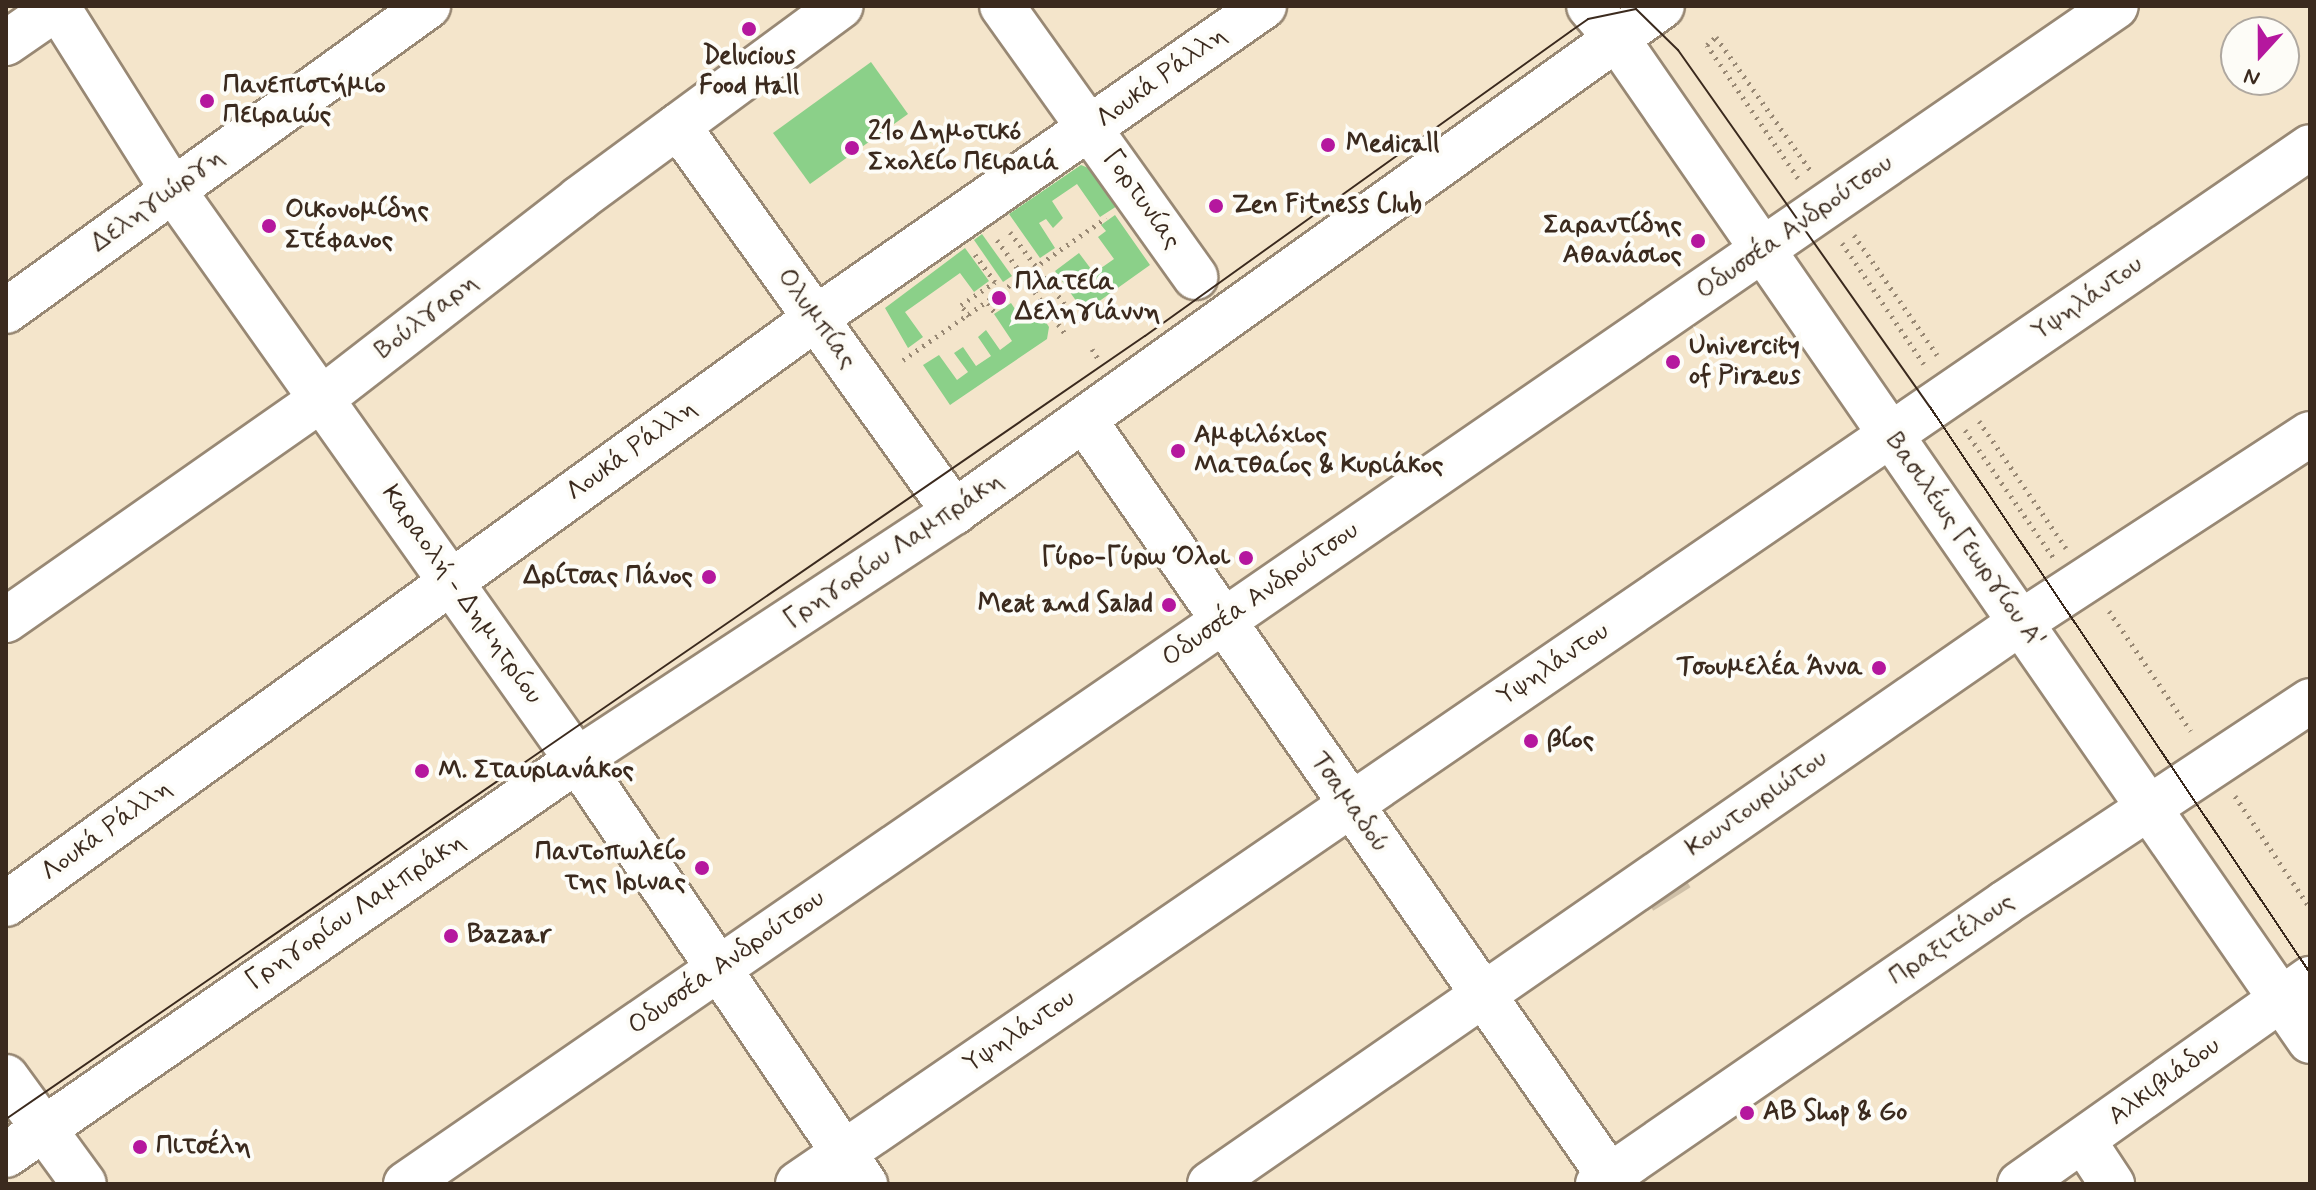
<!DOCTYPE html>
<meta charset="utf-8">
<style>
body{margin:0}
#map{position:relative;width:2316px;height:1190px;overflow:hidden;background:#f4e5cb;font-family:Mynerve,sans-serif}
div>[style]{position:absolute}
.green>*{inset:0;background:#8bd089}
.minor-tunnel>*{height:44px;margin-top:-22px;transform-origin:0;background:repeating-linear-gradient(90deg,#cfc0a8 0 44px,transparent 0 66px)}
.path>*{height:5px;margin-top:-2.5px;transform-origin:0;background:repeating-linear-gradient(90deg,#988874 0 2px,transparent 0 8px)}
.roads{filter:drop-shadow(2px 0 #988874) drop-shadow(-2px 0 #988874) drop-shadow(0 2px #988874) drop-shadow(0 -2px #988874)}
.minor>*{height:44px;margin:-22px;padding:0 22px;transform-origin:22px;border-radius:22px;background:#fff}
.major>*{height:44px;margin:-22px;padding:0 22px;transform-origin:22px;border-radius:22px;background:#fff}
.tram>*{height:2px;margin:-1px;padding:0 1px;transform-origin:1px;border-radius:1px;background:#3b2a1e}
.dots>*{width:22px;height:22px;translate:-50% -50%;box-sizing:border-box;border:4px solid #fdfcf7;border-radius:50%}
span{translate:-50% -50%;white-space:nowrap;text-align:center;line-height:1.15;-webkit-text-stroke:8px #fdfcf7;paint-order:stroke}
.poi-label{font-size:26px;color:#3b2a1e;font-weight:700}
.left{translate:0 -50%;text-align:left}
.right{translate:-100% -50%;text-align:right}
.street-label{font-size:26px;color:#3b2a1e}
.frame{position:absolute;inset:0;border:8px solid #3b2a1e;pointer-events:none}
.north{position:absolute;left:2220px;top:16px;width:80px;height:80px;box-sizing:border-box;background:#fdfcf7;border:2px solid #afa8a0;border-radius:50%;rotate:201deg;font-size:22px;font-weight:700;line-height:32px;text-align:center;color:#3b2a1e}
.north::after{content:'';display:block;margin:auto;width:28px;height:36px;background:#b5179e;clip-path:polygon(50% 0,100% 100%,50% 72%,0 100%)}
</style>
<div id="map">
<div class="green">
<div style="clip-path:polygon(871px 62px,908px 114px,810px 184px,773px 133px)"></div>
<div style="clip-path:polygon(1081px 165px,1091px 169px,1117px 206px,1100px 217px,1077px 184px,1052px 201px,1063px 218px,1053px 228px,1046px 219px,1039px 223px,1055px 248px,1040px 258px,1009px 214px)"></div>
<div style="clip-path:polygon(1115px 215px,1150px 265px,1084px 312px,1055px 271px,1079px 253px,1094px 273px,1114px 259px,1098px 237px,1106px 231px,1101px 225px)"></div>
<div style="clip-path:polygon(982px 234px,1012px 276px,1003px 282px,974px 240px)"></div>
<div style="clip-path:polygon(965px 248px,989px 281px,974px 292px,960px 273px,905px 312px,923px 337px,908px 348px,885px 308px)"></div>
<div style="clip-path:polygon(1011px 303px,1019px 315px,1034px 304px,1049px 327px,1047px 339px,950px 405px,923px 365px,939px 355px,957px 380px,968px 372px,954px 353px,963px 347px,976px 366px,991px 356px,978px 337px,986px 330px,1000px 350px,1012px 341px,994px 314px)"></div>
</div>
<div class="minor-tunnel">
<div style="left:1665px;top:888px;width:13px;rotate:58deg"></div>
</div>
<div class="path">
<div style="left:1798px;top:178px;width:161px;rotate:-124.4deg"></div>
<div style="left:1707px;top:45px;width:12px;rotate:-42deg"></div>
<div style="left:1716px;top:37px;width:164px;rotate:54.7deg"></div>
<div style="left:1010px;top:232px;width:118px;rotate:52.9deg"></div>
<div style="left:1854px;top:235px;width:146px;rotate:55.3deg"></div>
<div style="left:997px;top:240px;width:117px;rotate:54deg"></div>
<div style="left:1842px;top:243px;width:146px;rotate:55.9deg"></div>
<div style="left:988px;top:303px;width:12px;rotate:55deg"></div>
<div style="left:969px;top:316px;width:14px;rotate:-126deg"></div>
<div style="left:961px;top:305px;width:41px;rotate:-34.1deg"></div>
<div style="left:995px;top:282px;width:34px;rotate:-126deg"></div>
<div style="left:1092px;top:349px;width:13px;rotate:58deg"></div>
<div style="left:903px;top:360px;width:248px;rotate:-35deg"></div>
<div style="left:1979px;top:421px;width:154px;rotate:55.6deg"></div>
<div style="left:1965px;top:430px;width:155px;rotate:55.3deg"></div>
<div style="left:2109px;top:611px;width:145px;rotate:55.7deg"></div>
<div style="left:2235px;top:796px;width:135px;rotate:56.2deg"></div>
</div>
<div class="roads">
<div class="minor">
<div style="left:57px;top:6px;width:218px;rotate:57.8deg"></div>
<div style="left:173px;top:190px;width:699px;rotate:54.67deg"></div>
<div style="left:577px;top:760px;width:513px;rotate:55.81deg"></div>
<div style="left:1002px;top:6px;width:333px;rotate:54.5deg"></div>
<div style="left:1589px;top:6px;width:43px;rotate:49.7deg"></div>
<div style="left:6px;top:43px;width:63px;rotate:-34.7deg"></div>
<div style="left:678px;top:126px;width:475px;rotate:54.4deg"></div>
<div style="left:6px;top:311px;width:521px;rotate:-35.86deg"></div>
<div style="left:1085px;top:421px;width:929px;rotate:55.22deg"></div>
<div style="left:6px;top:620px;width:388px;rotate:-35deg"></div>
<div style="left:324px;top:397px;width:323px;rotate:-37.8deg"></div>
<div style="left:579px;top:199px;width:325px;rotate:-36.4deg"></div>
<div style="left:6px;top:904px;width:1000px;rotate:-35.88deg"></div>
<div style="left:816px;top:318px;width:546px;rotate:-34.85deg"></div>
<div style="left:6px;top:1077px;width:132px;rotate:53.9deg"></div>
<div style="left:2083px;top:1140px;width:53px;rotate:56.6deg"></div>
<div style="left:406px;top:1184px;width:2076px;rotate:-34.56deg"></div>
<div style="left:798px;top:1184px;width:1833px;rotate:-34.44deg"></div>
<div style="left:1210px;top:1184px;width:985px;rotate:-34.71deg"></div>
<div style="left:2020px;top:623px;width:346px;rotate:-33.1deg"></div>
<div style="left:1598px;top:1184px;width:495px;rotate:-34.6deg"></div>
<div style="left:2005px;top:903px;width:366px;rotate:-33.5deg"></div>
<div style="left:2020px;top:1184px;width:355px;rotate:-35.3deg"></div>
</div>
<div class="major">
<div style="left:1617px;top:39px;width:1218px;rotate:55.33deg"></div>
<div style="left:6px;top:1155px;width:712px;rotate:-34.65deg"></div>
<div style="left:592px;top:750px;width:433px;rotate:-33.3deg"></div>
<div style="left:954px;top:512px;width:870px;rotate:-35.55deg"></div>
</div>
</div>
<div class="tram">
<div style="left:6px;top:1119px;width:1382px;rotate:-34.51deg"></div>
<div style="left:1145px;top:336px;width:524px;rotate:-35.6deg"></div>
<div style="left:1571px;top:31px;width:21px;rotate:-35deg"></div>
<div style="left:1588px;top:19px;width:49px;rotate:-11.8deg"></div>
<div style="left:1636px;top:9px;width:59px;rotate:44.3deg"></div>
<div style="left:1678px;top:50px;width:437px;rotate:54.8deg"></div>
<div style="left:1930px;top:407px;width:682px;rotate:56.12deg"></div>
</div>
<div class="dots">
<div style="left:749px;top:29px;background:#b5179e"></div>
<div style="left:207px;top:101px;background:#b5179e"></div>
<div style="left:1328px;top:145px;background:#b5179e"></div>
<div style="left:852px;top:148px;background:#b5179e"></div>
<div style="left:1216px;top:206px;background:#b5179e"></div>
<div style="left:269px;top:226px;background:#b5179e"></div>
<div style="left:1698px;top:241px;background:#b5179e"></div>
<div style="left:999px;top:298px;background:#b5179e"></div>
<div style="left:1673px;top:362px;background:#b5179e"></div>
<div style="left:1178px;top:451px;background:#b5179e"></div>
<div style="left:1246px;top:558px;background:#b5179e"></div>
<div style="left:709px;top:577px;background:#b5179e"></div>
<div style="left:1169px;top:605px;background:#b5179e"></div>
<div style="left:1879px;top:668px;background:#b5179e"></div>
<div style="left:1531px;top:741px;background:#b5179e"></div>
<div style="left:422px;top:771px;background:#b5179e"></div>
<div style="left:702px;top:868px;background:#b5179e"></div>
<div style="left:451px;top:936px;background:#b5179e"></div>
<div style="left:1747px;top:1113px;background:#b5179e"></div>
<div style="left:140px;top:1147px;background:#b5179e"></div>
</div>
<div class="poi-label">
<span style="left:749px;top:72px">Delucious<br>Food Hall</span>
<span class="left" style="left:223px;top:101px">Πανεπιστήμιο<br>Πειραιώς</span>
<span class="left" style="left:868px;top:148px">21ο Δημοτικό<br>Σχολείο Πειραιά</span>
<span class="left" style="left:1346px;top:145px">Medicall</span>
<span class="left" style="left:1232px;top:206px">Zen Fitness Club</span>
<span class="left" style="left:285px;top:226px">Οικονομίδης<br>Στέφανος</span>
<span class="right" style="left:1682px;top:241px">Σαραντίδης<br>Αθανάσιος</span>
<span class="left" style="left:1015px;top:298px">Πλατεία<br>Δεληγιάννη</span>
<span class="left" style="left:1689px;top:362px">Univercity<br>of Piraeus</span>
<span class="left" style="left:1194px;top:451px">Αμφιλόχιος<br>Ματθαίος &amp; Κυριάκος</span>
<span class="right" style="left:1230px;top:558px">Γύρο-Γύρω Όλοι</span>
<span class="right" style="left:693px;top:577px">Δρίτσας Πάνος</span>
<span class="right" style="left:1153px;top:605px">Meat and Salad</span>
<span class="right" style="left:1863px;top:668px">Τσουμελέα Άννα</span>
<span class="left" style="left:1547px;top:741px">βίος</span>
<span class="left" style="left:438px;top:771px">Μ. Σταυριανάκος</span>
<span class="right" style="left:686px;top:868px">Παντοπωλείο<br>της Ιρινας</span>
<span class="left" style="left:467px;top:936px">Bazaar</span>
<span class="left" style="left:1763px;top:1113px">AB Shop &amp; Go</span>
<span class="left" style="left:156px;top:1147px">Πιτσέλη</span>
</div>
<div class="street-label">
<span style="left:1162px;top:78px;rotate:-36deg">Λουκά Ράλλη</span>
<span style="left:1141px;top:200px;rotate:55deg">Γορτυνίας</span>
<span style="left:158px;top:201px;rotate:-36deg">Δεληγιώργη</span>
<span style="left:1795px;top:228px;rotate:-35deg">Οδυσσέα Ανδρούτσου</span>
<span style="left:2088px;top:299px;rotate:-35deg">Υψηλάντου</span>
<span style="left:427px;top:317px;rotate:-38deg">Βούλγαρη</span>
<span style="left:816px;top:319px;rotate:54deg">Ολυμπίας</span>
<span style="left:632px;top:451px;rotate:-36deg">Λουκά Ράλλη</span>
<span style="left:1964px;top:541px;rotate:55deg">Βασιλέως Γεωργίου Α'</span>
<span style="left:894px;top:551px;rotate:-34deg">Γρηγορίου Λαμπράκη</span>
<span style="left:461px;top:595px;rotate:55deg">Καραολή - Δημητρίου</span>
<span style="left:1261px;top:595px;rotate:-35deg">Οδυσσέα Ανδρούτσου</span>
<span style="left:1554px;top:665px;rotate:-34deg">Υψηλάντου</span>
<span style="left:1349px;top:803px;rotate:55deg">Τσαμαδού</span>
<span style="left:1757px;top:804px;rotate:-35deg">Κουντουριώτου</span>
<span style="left:107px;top:831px;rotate:-36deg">Λουκά Ράλλη</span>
<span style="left:356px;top:912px;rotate:-34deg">Γρηγορίου Λαμπράκη</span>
<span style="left:1952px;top:940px;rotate:-34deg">Πραξιτέλους</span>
<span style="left:727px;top:963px;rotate:-35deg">Οδυσσέα Ανδρούτσου</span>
<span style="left:1020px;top:1032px;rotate:-34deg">Υψηλάντου</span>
<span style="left:2165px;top:1082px;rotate:-36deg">Αλκιβιάδου</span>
</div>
<div class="frame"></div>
<div class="north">N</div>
</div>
